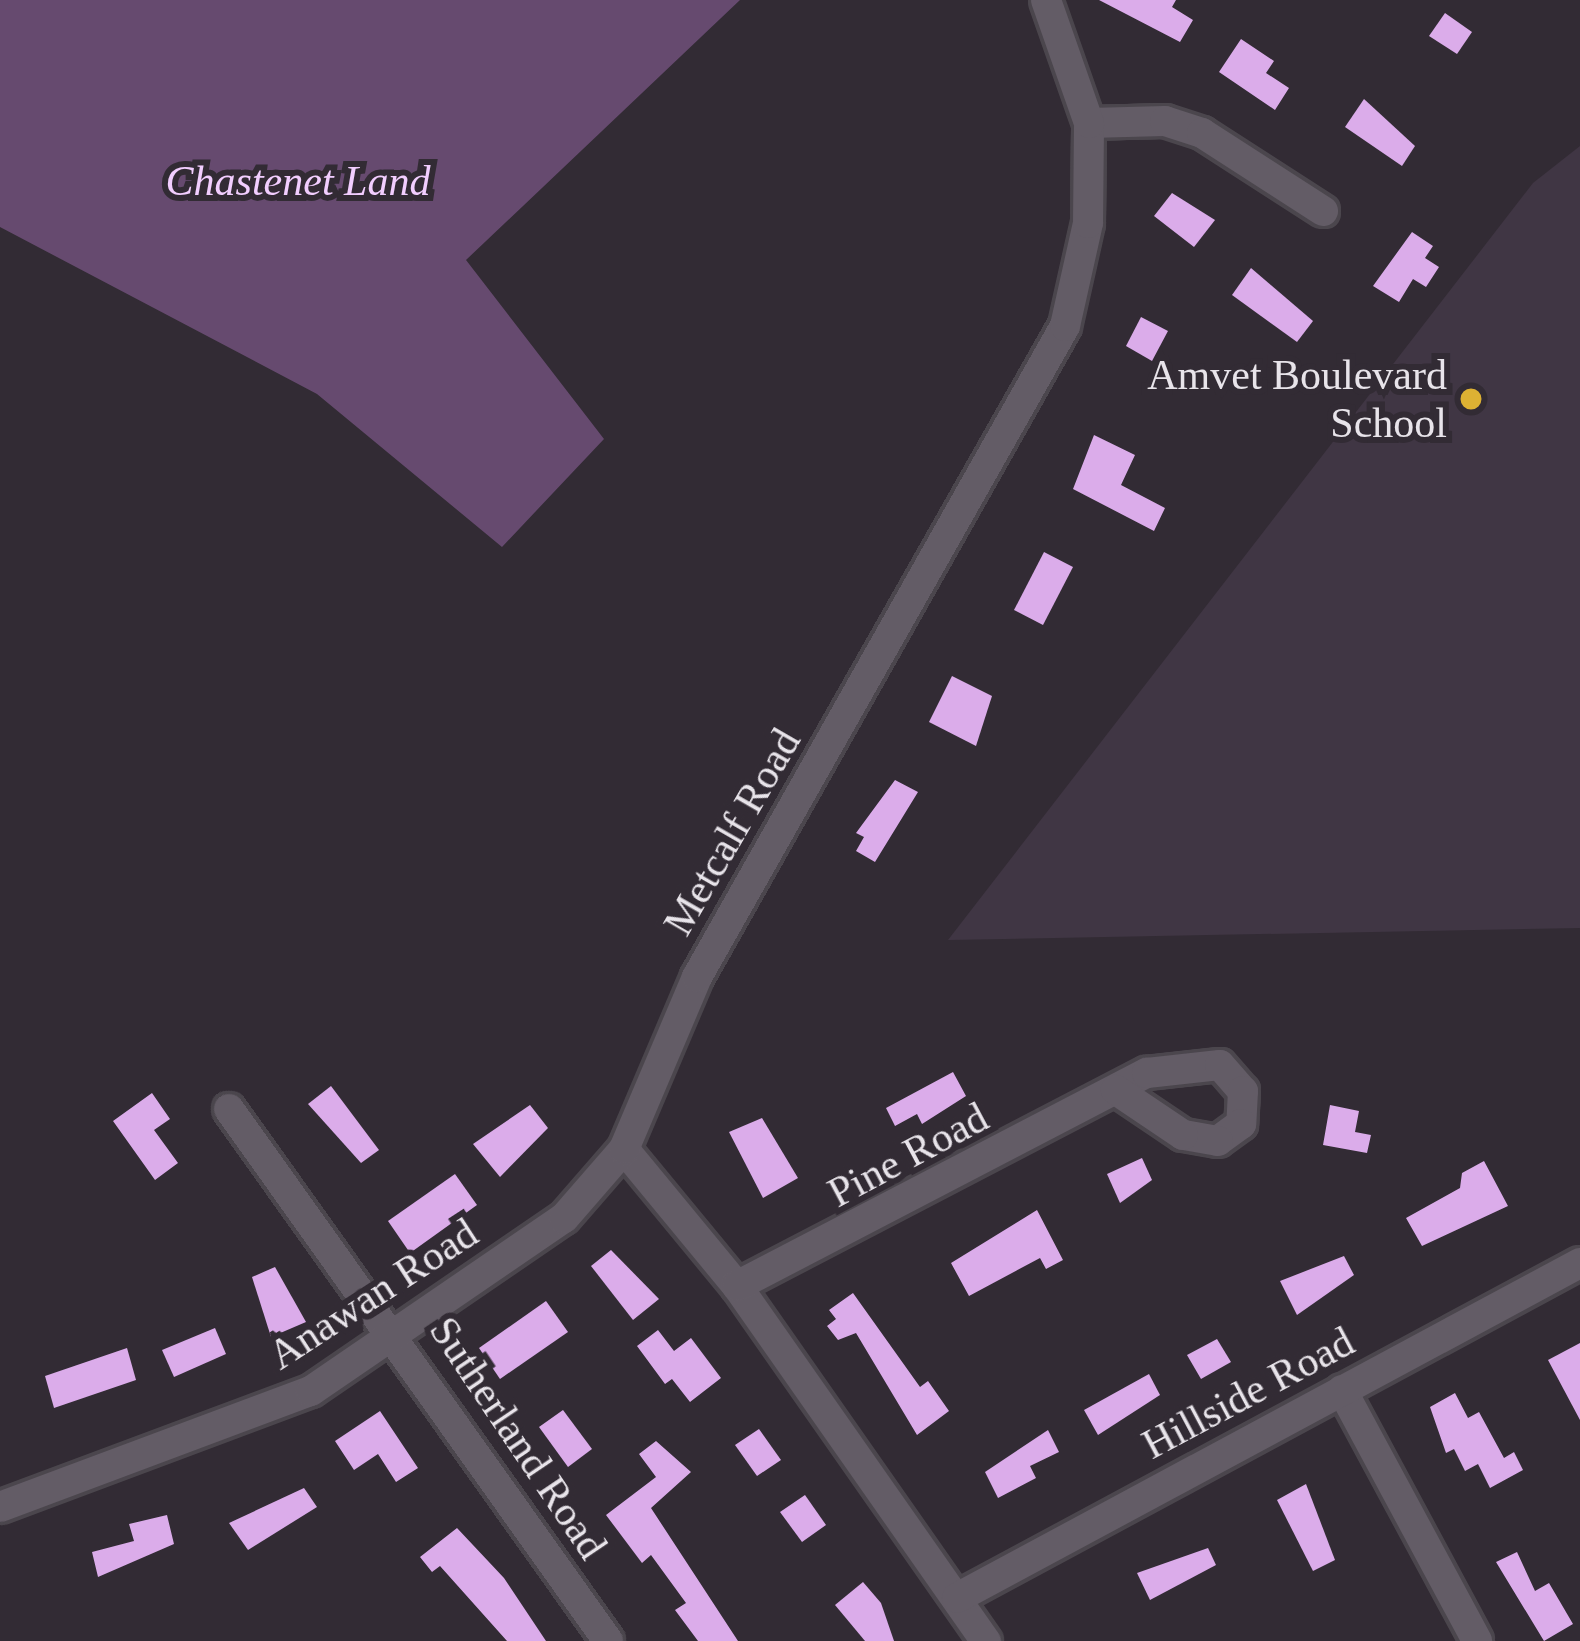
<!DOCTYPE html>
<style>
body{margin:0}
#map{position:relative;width:1580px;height:1641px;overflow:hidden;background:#322b34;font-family:Georgia,serif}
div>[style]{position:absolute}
.built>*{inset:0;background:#403644}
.green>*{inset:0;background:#664a6f}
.building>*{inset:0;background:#dbacea}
.roads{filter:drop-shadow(3px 0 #4b464d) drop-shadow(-3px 0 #4b464d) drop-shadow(0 3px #4b464d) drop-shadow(0 -3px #4b464d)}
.minor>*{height:30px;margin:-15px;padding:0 15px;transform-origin:15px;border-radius:15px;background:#635c66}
.dots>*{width:33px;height:33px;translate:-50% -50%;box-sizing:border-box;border:6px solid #322b34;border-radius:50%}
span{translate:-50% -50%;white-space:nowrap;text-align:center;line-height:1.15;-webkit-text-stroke:12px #322b34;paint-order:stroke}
.park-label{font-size:42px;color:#f2ceff;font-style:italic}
.poi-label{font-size:42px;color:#e8e4ea}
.right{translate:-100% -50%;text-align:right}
.street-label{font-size:42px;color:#e8e4ea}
</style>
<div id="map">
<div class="built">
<div style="clip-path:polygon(1580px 146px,1580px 928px,948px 940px,1533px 183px)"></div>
</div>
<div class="green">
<div style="clip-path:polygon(0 0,740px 0,466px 260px,604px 439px,502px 547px,317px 394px,0 227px)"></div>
</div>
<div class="building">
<div style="clip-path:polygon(1099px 0,1176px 0,1172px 7px,1193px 20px,1180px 42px)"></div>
<div style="clip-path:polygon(1445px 13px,1472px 32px,1457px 54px,1429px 36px)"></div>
<div style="clip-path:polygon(1241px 39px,1274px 61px,1266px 73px,1289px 88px,1275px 110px,1219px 72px)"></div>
<div style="clip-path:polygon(1364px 99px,1415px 146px,1402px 166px,1345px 127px)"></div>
<div style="clip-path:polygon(1172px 193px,1215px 220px,1194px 247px,1154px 216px)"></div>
<div style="clip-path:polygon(1412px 232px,1433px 246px,1425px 258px,1439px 267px,1426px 287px,1413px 279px,1399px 302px,1373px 286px)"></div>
<div style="clip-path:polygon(1251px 268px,1313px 321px,1297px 342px,1232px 295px)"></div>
<div style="clip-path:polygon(1141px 317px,1168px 331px,1152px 361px,1126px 346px)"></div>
<div style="clip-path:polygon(1094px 435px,1135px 455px,1121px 485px,1165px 508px,1154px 531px,1073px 489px)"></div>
<div style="clip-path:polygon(1044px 552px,1073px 567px,1043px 625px,1014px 610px)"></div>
<div style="clip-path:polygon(952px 676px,992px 696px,976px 746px,929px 722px)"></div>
<div style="clip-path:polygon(895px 780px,918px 792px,875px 862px,856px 851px,864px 837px,856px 833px)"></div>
<div style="clip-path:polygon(953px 1072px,966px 1096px,922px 1124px,917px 1114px,895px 1126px,886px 1108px)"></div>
<div style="clip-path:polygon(331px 1086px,379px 1150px,361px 1163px,308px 1104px)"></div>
<div style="clip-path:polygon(152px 1093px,170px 1119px,154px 1130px,178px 1163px,155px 1180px,113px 1121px)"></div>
<div style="clip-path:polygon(530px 1105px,548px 1128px,500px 1177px,473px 1144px)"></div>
<div style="clip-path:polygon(1330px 1105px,1359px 1111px,1355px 1132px,1371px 1135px,1367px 1153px,1323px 1145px)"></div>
<div style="clip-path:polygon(762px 1118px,798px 1178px,763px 1198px,729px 1132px)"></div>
<div style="clip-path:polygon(1142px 1158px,1152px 1180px,1120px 1203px,1107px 1174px)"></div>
<div style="clip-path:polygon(1484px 1161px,1508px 1206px,1422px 1246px,1406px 1218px,1460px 1188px,1462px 1173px)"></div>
<div style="clip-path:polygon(455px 1174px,477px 1205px,410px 1253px,388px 1221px)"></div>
<div style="clip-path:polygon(1037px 1210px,1063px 1260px,1046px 1269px,1040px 1258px,969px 1296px,951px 1263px)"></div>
<div style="clip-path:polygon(611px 1250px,659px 1299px,633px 1320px,591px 1266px)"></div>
<div style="clip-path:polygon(1344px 1256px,1354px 1275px,1297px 1315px,1280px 1281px)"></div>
<div style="clip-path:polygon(275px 1267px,306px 1322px,271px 1337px,252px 1277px)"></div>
<div style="clip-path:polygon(853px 1293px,920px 1387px,928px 1381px,949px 1411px,917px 1435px,856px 1333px,838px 1340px,827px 1326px,836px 1319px,829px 1310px)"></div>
<div style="clip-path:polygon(546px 1301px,568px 1332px,500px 1379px,479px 1348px)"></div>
<div style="clip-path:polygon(215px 1328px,226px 1354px,174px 1377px,162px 1350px)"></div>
<div style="clip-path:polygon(658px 1330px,674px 1351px,691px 1338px,721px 1378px,690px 1402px,672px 1379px,665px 1384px,637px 1346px)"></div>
<div style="clip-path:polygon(1217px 1339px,1231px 1362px,1201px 1379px,1187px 1355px)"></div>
<div style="clip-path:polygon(1580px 1343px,1580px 1420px,1548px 1360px)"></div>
<div style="clip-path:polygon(127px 1348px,136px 1380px,54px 1408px,45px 1376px)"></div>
<div style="clip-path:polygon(1149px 1374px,1160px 1395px,1098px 1435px,1084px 1410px)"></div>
<div style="clip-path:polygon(1455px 1393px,1468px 1418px,1479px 1412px,1504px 1458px,1514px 1452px,1523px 1470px,1490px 1488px,1478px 1464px,1465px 1471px,1454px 1449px,1446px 1453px,1430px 1407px)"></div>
<div style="clip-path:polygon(563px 1410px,592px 1449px,568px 1467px,539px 1427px)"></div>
<div style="clip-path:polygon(380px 1411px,418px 1468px,396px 1482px,378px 1454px,354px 1470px,335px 1441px)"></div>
<div style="clip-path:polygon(759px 1429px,781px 1460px,757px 1476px,735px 1445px)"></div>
<div style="clip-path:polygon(1048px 1430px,1059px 1452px,1030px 1466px,1036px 1478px,998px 1498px,985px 1472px)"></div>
<div style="clip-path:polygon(656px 1441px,691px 1472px,651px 1508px,738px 1641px,698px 1641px,675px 1610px,686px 1603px,651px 1555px,642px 1563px,606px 1515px,656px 1477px,639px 1454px)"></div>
<div style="clip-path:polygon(1306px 1484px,1335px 1560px,1313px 1571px,1277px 1500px)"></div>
<div style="clip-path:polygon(304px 1488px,317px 1507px,248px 1550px,229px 1523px)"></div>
<div style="clip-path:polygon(805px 1495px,826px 1525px,802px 1542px,780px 1512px)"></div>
<div style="clip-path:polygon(167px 1515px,174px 1544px,98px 1577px,92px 1552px,134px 1541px,129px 1524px)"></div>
<div style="clip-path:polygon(457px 1528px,504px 1578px,546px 1641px,507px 1641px,440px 1566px,432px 1572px,420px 1557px)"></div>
<div style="clip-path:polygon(1208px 1548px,1216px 1565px,1150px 1600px,1137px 1573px)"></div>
<div style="clip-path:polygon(1517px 1552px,1535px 1591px,1549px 1583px,1573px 1624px,1544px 1641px,1496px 1562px)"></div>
<div style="clip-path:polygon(863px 1582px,881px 1603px,894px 1641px,865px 1641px,835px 1605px)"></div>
</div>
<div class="roads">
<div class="minor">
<div style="left:1089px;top:123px;width:76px;rotate:-1.5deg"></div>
<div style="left:1165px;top:121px;width:39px;rotate:18deg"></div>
<div style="left:1202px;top:133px;width:144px;rotate:32.8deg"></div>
<div style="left:229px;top:1109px;width:653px;rotate:54.53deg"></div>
<div style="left:624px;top:1149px;width:178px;rotate:50.5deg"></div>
<div style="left:737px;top:1286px;width:434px;rotate:55deg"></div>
<div style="left:737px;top:1286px;width:462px;rotate:-27.5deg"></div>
<div style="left:1147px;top:1073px;width:73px;rotate:-6.3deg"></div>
<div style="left:1220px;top:1065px;width:35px;rotate:49deg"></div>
<div style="left:1243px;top:1091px;width:33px;rotate:93deg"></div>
<div style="left:1241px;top:1124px;width:29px;rotate:144deg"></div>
<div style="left:1218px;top:1141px;width:36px;rotate:-170deg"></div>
<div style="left:1183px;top:1135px;width:81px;rotate:-146.1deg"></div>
<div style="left:1342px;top:1390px;width:285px;rotate:61.7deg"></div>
<div style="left:0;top:1507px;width:332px;rotate:-20.5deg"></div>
<div style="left:311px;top:1391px;width:306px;rotate:-34.4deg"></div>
<div style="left:564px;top:1218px;width:91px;rotate:-49deg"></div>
<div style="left:624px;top:1149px;width:187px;rotate:-67deg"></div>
<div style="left:697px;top:977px;width:748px;rotate:-60.52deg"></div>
<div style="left:1065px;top:326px;width:106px;rotate:-77.4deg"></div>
<div style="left:1088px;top:223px;width:100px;rotate:-89.4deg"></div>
<div style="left:1089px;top:123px;width:130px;rotate:-109.3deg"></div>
<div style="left:957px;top:1598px;width:707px;rotate:-28.27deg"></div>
</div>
</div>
<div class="dots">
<div style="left:1471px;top:399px;background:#ddb133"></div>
</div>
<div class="park-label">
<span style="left:298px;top:181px">Chastenet Land</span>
</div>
<div class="poi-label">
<span class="right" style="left:1447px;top:399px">Amvet Boulevard<br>School</span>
</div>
<div class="street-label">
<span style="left:732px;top:832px;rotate:-60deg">Metcalf Road</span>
<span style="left:908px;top:1155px;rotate:-28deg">Pine Road</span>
<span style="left:373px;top:1294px;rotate:-33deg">Anawan Road</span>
<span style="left:1248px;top:1393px;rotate:-28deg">Hillside Road</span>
<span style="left:518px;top:1438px;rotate:56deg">Sutherland Road</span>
</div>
</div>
